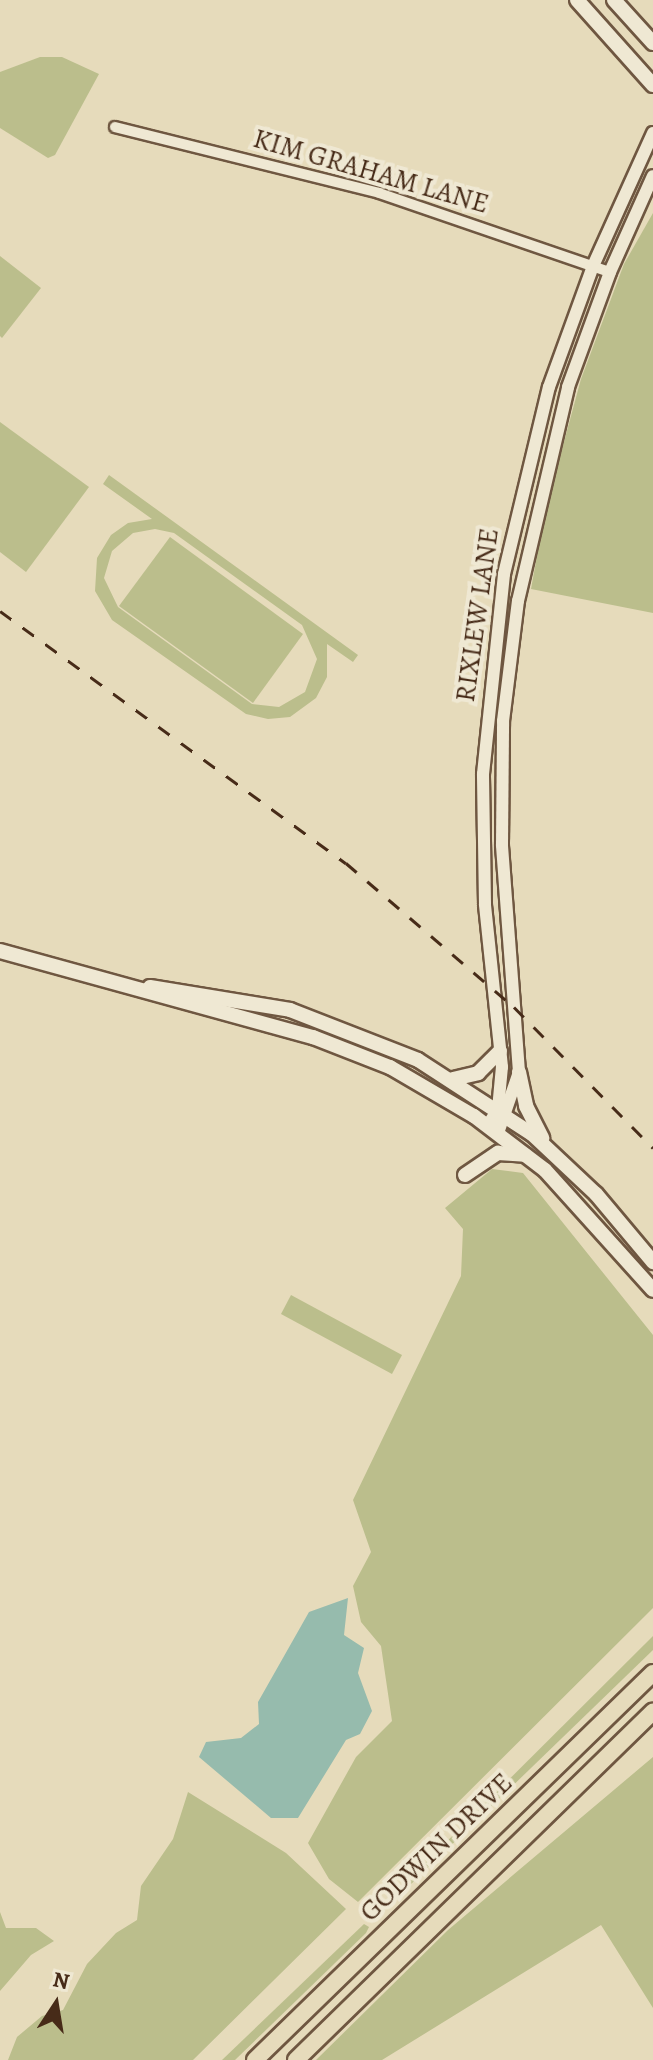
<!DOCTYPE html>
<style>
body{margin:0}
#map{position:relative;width:653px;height:2060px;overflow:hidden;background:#e6dbbb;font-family:Alegreya,serif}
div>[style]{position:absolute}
.green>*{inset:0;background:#bbbe8c}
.water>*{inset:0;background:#96bbad}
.roads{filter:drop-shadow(2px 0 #6f5741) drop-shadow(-2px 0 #6f5741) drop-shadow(0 2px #6f5741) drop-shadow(0 -2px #6f5741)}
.minor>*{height:10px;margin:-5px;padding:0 5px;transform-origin:5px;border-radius:5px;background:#efe8d3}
.tertiary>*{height:12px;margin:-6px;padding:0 6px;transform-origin:6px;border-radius:6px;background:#efe8d3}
.secondary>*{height:14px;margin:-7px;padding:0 7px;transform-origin:7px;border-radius:7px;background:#efe8d3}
.primary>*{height:16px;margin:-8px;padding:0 8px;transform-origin:8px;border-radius:8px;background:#e6dbbb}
.rail>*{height:3px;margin-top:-1.5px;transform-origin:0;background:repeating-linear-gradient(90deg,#472b18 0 14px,transparent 0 28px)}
span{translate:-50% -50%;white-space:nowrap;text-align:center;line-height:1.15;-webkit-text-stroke:8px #efe8d3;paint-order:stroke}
.street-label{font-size:28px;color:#472b18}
.north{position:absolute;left:16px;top:1964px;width:80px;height:80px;-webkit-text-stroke:6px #efe8d3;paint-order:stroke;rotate:12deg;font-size:22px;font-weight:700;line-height:32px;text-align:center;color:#472b18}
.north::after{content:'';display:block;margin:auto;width:28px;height:36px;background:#472b18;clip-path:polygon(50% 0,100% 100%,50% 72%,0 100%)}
</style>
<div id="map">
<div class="green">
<div style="clip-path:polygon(40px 57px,62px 57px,99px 74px,55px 155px,48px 158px,0 128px,0 72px)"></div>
<div style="clip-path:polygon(653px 213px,653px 613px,531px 589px,545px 512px,581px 379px,624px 264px)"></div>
<div style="clip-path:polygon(0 256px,41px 288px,2px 338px,0 336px)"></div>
<div style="clip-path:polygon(0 422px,89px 487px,26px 572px,0 552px)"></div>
<div style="clip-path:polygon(evenodd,109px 475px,358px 655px,353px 662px,327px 644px,327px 677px,316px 698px,290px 717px,268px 719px,246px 714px,112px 620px,95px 591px,97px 558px,111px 535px,128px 523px,152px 519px,103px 484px,109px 475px,155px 529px,174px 533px,302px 625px,317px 659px,305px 692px,279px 707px,252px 704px,118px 607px,104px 578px,112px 551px,133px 533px,155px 529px)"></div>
<div style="clip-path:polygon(170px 537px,303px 634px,253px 703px,119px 606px)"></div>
<div style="clip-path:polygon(492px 1169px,523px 1173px,653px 1335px,653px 1608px,358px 1902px,329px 1879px,308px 1843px,356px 1757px,392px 1721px,381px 1646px,361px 1622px,353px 1586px,371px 1552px,353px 1500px,461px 1276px,463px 1229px,445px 1208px)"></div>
<div style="clip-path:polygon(291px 1295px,402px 1355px,392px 1374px,281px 1314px)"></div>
<div style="clip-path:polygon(653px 1636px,653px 1650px,377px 1917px,374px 1914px,384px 1904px)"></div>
<div style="clip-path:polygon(653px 1757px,653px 2008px,601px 1925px,382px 2060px,316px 2060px,448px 1930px)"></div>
<div style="clip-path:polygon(188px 1792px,286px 1853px,346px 1909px,193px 2060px,8px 2060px,17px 2037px,42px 2016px,63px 2010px,87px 1964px,116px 1933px,137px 1920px,141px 1886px,173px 1839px)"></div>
<div style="clip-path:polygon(0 1912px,6px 1928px,36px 1928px,54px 1941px,31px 1955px,0 1991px)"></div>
<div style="clip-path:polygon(364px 1924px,369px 1927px,366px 1933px,235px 2060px,222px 2060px)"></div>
</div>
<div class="water">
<div style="clip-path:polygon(348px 1598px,344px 1635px,364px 1648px,358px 1673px,372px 1711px,360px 1734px,346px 1740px,298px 1818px,271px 1818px,199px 1757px,206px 1742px,241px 1738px,259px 1724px,258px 1702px,309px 1612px)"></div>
</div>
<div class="roads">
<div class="minor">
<div style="left:115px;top:127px;width:272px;rotate:14deg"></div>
<div style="left:379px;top:193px;width:244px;rotate:18.9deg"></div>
</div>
<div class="tertiary">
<div style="left:488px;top:1125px;width:19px;rotate:-58deg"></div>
<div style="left:498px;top:1109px;width:42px;rotate:-84.6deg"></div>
<div style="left:502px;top:1067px;width:164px;rotate:-96deg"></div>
<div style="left:485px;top:904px;width:130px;rotate:-90.9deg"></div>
<div style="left:483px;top:774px;width:201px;rotate:-84deg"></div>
<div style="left:504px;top:574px;width:192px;rotate:-76.5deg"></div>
<div style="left:549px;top:387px;width:129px;rotate:-70deg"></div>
<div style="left:593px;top:266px;width:146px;rotate:-65.7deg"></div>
<div style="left:498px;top:1133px;width:65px;rotate:-71deg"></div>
<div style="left:519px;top:1072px;width:228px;rotate:-94.3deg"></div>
<div style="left:502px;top:845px;width:124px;rotate:-89.5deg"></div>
<div style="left:503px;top:721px;width:121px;rotate:-82.9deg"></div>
<div style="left:518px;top:601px;width:220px;rotate:-76.8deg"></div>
<div style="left:568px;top:387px;width:122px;rotate:-69.9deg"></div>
<div style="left:610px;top:272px;width:105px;rotate:-65.9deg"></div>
</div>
<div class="secondary">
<div style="left:577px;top:0;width:114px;rotate:48.2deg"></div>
<div style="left:614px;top:0;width:58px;rotate:47.8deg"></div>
<div style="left:0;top:951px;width:325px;rotate:15.4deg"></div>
<div style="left:313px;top:1037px;width:83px;rotate:21.3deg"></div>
<div style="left:390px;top:1067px;width:97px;rotate:30.3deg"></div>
<div style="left:474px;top:1116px;width:89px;rotate:37.3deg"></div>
<div style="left:545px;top:1170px;width:161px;rotate:48deg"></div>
<div style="left:150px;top:987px;width:142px;rotate:9.3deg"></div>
<div style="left:290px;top:1010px;width:137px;rotate:21.3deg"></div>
<div style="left:418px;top:1060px;width:136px;rotate:33deg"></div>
<div style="left:532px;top:1134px;width:88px;rotate:43.2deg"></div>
<div style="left:596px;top:1194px;width:89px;rotate:50deg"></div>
<div style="left:519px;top:1072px;width:35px;rotate:78deg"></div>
<div style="left:526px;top:1106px;width:36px;rotate:63deg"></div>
<div style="left:453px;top:1079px;width:26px;rotate:-13deg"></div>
<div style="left:478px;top:1073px;width:31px;rotate:-45deg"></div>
<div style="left:465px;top:1175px;width:40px;rotate:-34deg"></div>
<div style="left:498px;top:1153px;width:27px;rotate:4deg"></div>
</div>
<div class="primary">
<div style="left:255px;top:2060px;width:555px;rotate:-44.2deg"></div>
<div style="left:296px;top:2060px;width:499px;rotate:-44.3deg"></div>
</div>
</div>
<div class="rail">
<div style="left:0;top:611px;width:428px;rotate:36.1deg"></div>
<div style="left:346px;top:863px;width:221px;rotate:40.6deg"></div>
<div style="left:514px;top:1007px;width:198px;rotate:45.4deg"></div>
</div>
<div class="street-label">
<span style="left:371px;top:171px;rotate:16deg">KIM GRAHAM LANE</span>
<span style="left:477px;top:615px;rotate:-82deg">RIXLEW LANE</span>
<span style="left:436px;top:1847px;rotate:-44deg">GODWIN DRIVE</span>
</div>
<div class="north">N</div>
</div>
